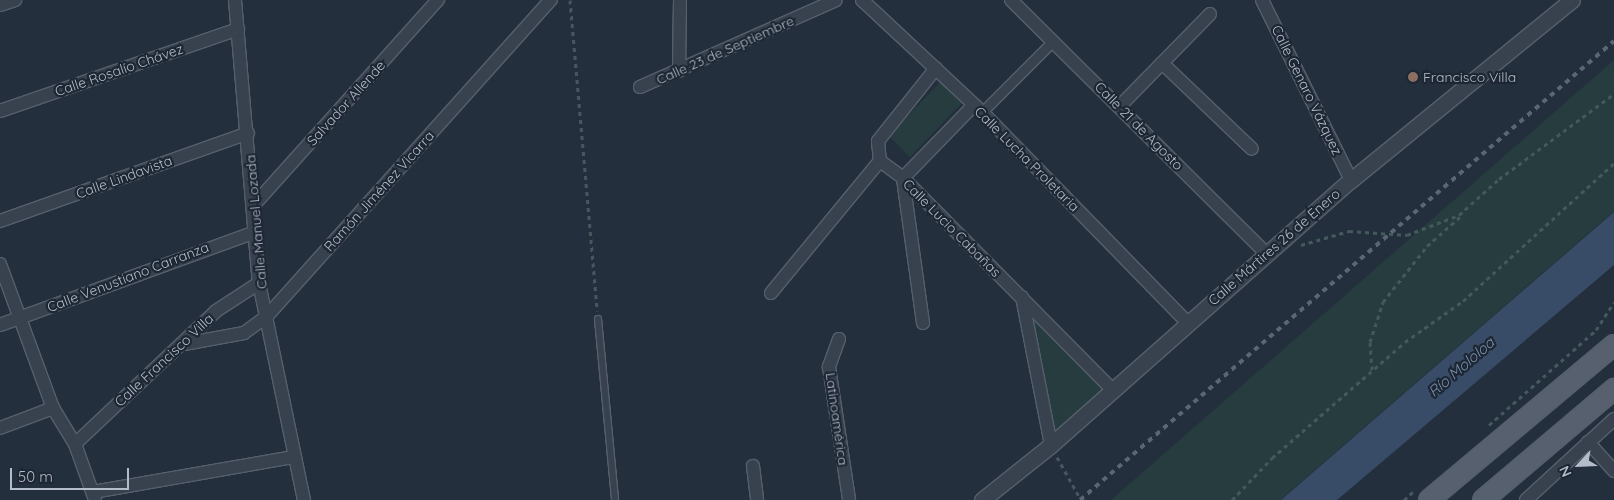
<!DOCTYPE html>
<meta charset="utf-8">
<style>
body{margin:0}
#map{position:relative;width:1614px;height:500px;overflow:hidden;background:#242f3e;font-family:Quicksand,sans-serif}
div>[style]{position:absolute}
.green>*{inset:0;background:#263c3f}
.water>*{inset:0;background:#394c67}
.path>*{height:3px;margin-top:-1.5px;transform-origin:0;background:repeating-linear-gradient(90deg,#44595c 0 4px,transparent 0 8px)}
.roads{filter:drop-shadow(1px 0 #565f6c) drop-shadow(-1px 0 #565f6c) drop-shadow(0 1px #565f6c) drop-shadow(0 -1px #565f6c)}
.service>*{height:6px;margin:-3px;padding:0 3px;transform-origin:3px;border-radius:3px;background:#38414e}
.pedestrian>*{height:9px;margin:-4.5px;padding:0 4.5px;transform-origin:4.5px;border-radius:4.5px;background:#38414e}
.minor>*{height:12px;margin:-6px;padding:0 6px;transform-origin:6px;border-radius:6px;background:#38414e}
.tertiary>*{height:15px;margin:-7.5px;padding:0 7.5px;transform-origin:7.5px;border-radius:7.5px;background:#38414e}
.primary>*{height:20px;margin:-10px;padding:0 10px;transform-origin:10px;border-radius:10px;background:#56606e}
.rail>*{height:4px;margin-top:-2px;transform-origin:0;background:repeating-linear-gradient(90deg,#5a6575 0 5px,transparent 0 10px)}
.dots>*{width:14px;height:14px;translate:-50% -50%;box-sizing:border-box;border:2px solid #1d2633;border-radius:50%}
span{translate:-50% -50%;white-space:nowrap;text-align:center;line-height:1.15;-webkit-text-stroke:4.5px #1d2633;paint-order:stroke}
.street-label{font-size:14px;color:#b4bcc9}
.poi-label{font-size:14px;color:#b4bcc9}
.left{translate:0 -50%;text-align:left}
.water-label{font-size:15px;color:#7c92b1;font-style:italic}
.north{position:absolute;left:1554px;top:440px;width:50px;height:50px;-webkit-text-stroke:4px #1d2633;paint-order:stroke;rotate:245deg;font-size:14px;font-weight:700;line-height:20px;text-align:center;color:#b4bcc9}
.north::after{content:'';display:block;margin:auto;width:18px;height:22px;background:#b4bcc9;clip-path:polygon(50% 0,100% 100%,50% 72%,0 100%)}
.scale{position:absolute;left:10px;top:468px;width:119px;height:22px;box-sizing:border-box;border:2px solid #b4bcc9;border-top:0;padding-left:6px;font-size:15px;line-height:18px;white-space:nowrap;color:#b4bcc9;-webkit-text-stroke:4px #1d2633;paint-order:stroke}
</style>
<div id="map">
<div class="green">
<div style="clip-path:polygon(1614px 60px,1614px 211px,1280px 500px,1111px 500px)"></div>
<div style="clip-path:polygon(940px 82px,962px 103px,910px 157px,889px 136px)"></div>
<div style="clip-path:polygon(1022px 297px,1112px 389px,1051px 445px)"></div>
</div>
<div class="water">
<div style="clip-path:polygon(1614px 212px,1614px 265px,1337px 500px,1281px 500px)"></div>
</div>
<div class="path">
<div style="left:570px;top:0;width:312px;rotate:85deg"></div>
<div style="left:1301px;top:245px;width:50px;rotate:-16.3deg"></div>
<div style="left:1349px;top:231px;width:58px;rotate:3.9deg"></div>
<div style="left:1407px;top:235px;width:56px;rotate:-21deg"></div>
<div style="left:1459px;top:215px;width:54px;rotate:-42deg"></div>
<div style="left:1499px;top:179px;width:143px;rotate:-36.5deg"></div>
<div style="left:1372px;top:370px;width:28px;rotate:-94deg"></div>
<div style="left:1370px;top:342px;width:42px;rotate:-72deg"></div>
<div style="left:1383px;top:302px;width:71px;rotate:-51.8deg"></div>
<div style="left:1427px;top:246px;width:47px;rotate:-41.5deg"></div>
<div style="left:1489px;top:425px;width:143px;rotate:-41.6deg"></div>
<div style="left:1596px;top:330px;width:33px;rotate:-57deg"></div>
<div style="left:1057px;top:457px;width:49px;rotate:60.8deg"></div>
<div style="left:1232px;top:500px;width:58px;rotate:-46.4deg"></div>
<div style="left:1272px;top:458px;width:176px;rotate:-41.1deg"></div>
<div style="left:1405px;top:342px;width:71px;rotate:-35.3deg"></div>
<div style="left:1463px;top:301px;width:205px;rotate:-42.4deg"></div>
<div style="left:1404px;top:500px;width:12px;rotate:-42deg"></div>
</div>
<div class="roads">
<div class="service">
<div style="left:598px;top:319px;width:182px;rotate:84.6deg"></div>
</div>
<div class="pedestrian">
<div style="left:982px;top:112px;width:100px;rotate:-45deg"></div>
</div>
<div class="minor">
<div style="left:235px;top:0;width:284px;rotate:85.2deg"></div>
<div style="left:259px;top:283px;width:222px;rotate:78.3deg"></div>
<div style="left:862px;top:0;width:164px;rotate:43deg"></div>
<div style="left:982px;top:112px;width:293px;rotate:45.7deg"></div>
<div style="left:1011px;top:0;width:359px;rotate:44.8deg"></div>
<div style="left:1262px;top:0;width:201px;rotate:63.7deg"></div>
<div style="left:0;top:5px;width:16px;rotate:-18deg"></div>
<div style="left:1162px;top:63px;width:124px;rotate:43.7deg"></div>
<div style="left:679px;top:71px;width:71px;rotate:-89.2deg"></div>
<div style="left:640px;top:87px;width:214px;rotate:-23.9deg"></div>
<div style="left:1119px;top:107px;width:130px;rotate:-45.6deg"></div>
<div style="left:0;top:111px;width:252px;rotate:-19deg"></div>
<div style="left:880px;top:161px;width:29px;rotate:36deg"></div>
<div style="left:903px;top:178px;width:297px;rotate:45.3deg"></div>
<div style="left:880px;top:161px;width:20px;rotate:-96deg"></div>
<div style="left:878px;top:141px;width:93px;rotate:-51.5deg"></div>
<div style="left:253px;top:206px;width:277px;rotate:-48.1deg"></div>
<div style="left:0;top:221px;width:263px;rotate:-19.5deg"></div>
<div style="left:0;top:264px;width:153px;rotate:69.8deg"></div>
<div style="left:53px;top:408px;width:42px;rotate:58.6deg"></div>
<div style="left:75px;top:444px;width:59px;rotate:70.3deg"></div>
<div style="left:771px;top:293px;width:171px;rotate:-50.5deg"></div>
<div style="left:1022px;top:297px;width:151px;rotate:78.9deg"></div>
<div style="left:923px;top:323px;width:146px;rotate:-97.9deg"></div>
<div style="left:903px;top:178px;width:102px;rotate:-45.8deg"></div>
<div style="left:0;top:325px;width:272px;rotate:-20deg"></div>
<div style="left:839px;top:339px;width:30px;rotate:110deg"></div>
<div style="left:829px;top:367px;width:134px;rotate:81.4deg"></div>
<div style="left:184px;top:344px;width:61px;rotate:-10.4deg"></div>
<div style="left:244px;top:333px;width:29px;rotate:-36deg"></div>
<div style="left:267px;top:316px;width:425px;rotate:-48.1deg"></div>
<div style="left:0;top:428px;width:57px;rotate:-20.7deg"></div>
<div style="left:1588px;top:442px;width:39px;rotate:48deg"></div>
<div style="left:75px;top:444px;width:194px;rotate:-43.3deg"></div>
<div style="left:216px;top:311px;width:51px;rotate:-33.1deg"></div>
<div style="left:753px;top:466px;width:34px;rotate:83deg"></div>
<div style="left:93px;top:492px;width:204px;rotate:-9.9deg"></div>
<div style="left:1526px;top:500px;width:120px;rotate:-42.6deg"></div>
</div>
<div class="tertiary">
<div style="left:982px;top:500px;width:88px;rotate:-38.6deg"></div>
<div style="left:1051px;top:445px;width:400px;rotate:-41.5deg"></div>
<div style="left:1351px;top:180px;width:285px;rotate:-39.2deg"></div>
</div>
<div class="primary">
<div style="left:1429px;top:500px;width:241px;rotate:-40deg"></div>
<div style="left:1483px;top:500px;width:172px;rotate:-40.3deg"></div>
</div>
</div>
<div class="rail">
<div style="left:1080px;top:500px;width:704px;rotate:-40.68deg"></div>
</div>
<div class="dots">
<div style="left:1413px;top:77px;background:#8d6e63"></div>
</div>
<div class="street-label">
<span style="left:725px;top:50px;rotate:-24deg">Calle 23 de Septiembre</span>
<span style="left:119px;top:70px;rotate:-19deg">Calle Rosalío Chávez</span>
<span style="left:1307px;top:90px;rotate:64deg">Calle Genaro Vázquez</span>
<span style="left:346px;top:103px;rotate:-48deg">Salvador Allende</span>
<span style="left:1139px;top:126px;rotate:45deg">Calle 21 de Agosto</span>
<span style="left:1027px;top:159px;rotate:45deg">Calle Lucha Proletaria</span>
<span style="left:124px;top:177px;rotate:-20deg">Calle Lindavista</span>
<span style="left:379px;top:191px;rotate:-48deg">Ramón Jiménez Vicarra</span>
<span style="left:256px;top:222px;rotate:-95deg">Calle Manuel Lozada</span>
<span style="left:952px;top:228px;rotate:45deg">Calle Lucio Cabañas</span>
<span style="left:1274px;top:247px;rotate:-41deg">Calle Mártires 26 de Enero</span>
<span style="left:128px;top:277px;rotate:-21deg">Calle Venustiano Carranza</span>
<span style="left:164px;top:360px;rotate:-43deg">Calle Francisco Villa</span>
<span style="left:837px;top:419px;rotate:82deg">Latinoamérica</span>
</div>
<div class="poi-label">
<span class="left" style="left:1423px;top:77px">Francisco Villa</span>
</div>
<div class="water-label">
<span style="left:1461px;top:367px;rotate:-41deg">Río Mololoa</span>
</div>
<div class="north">N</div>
<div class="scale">50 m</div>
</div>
